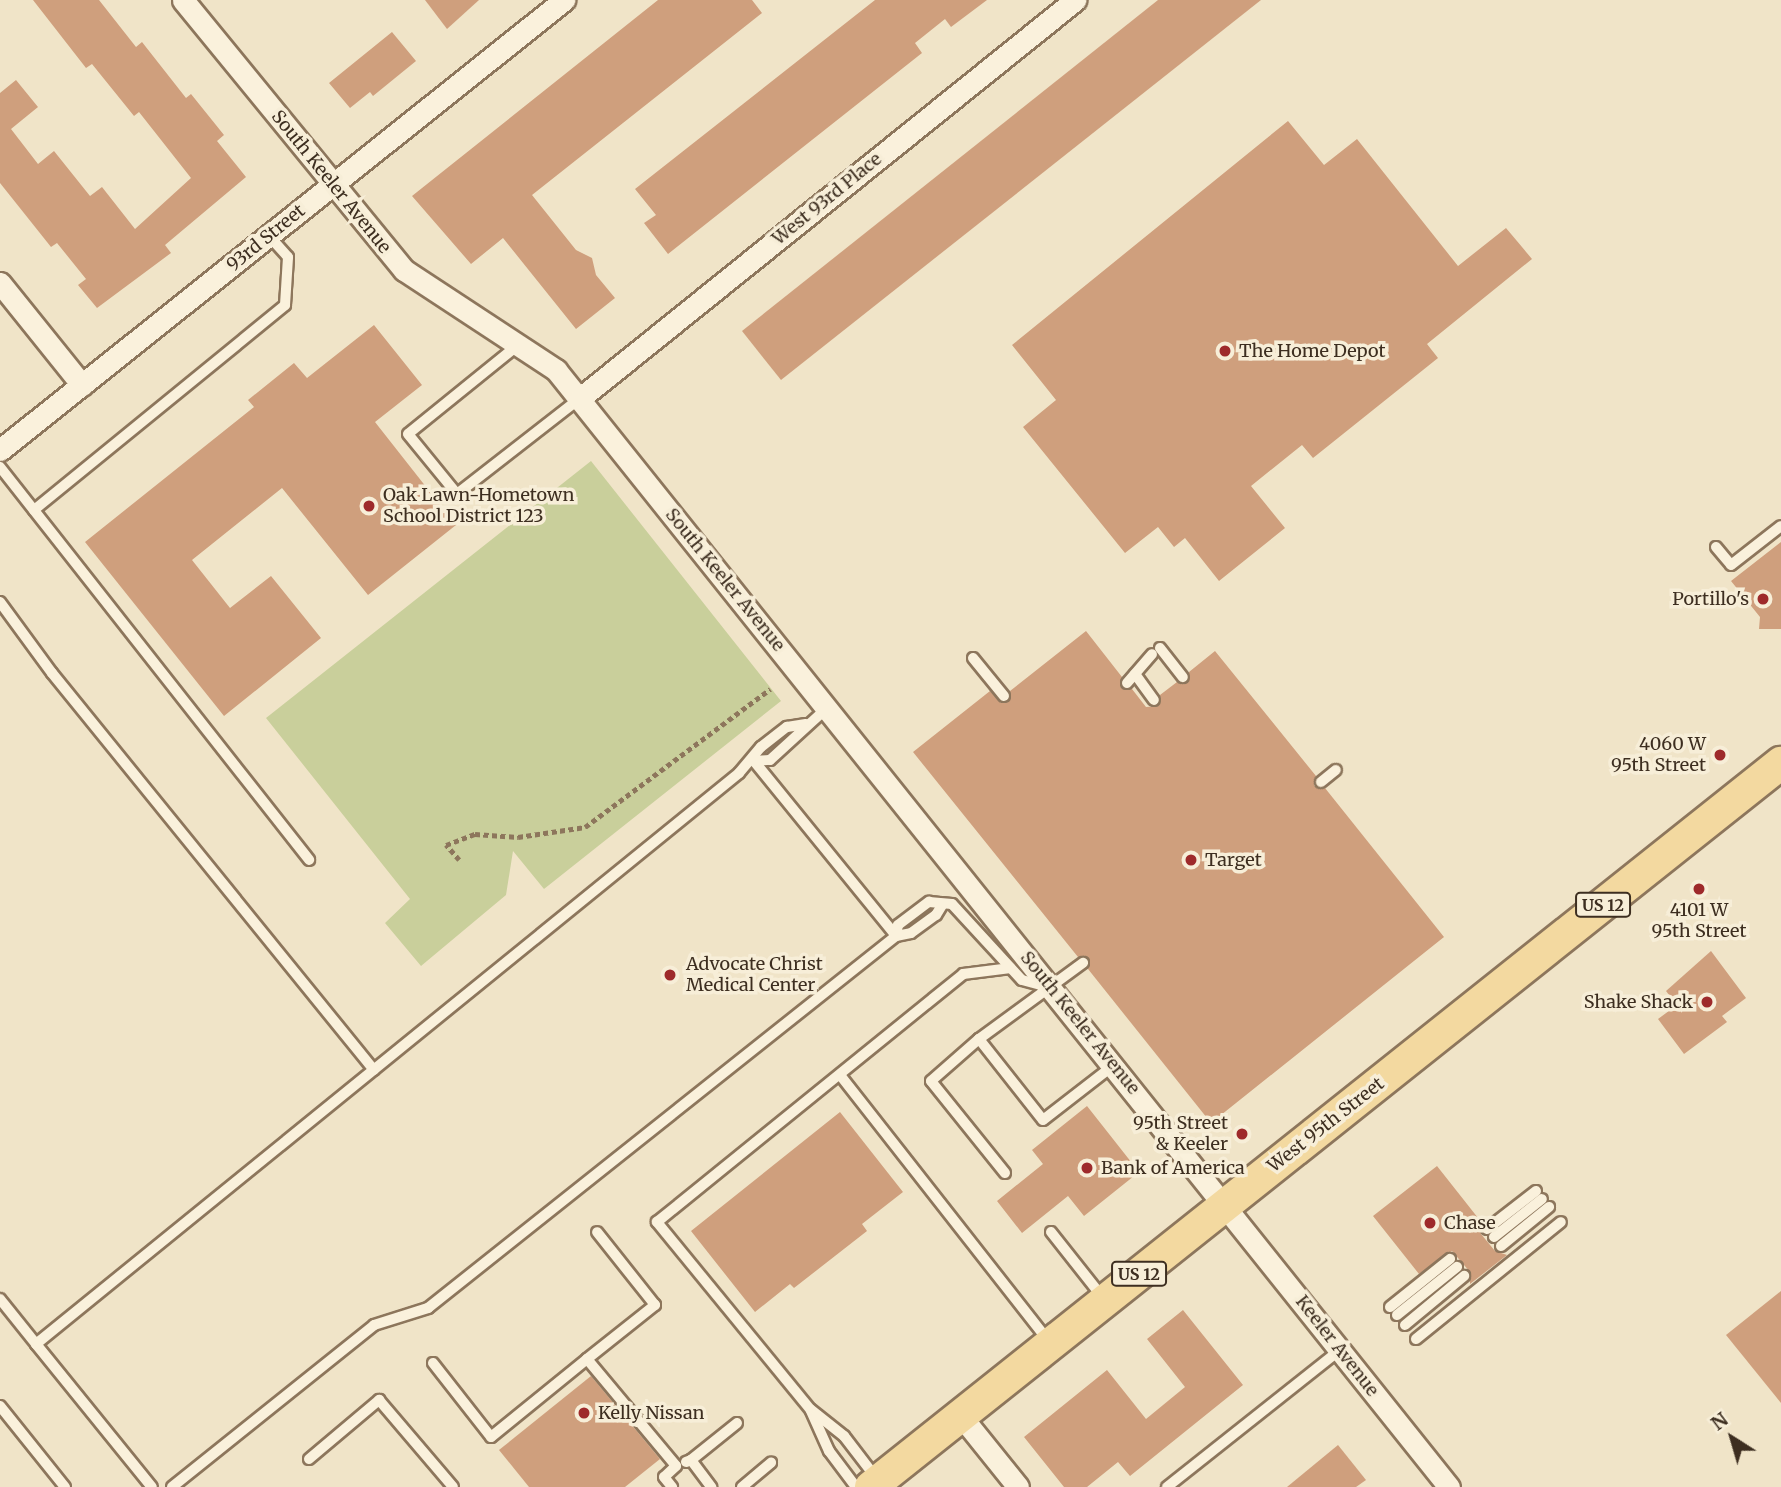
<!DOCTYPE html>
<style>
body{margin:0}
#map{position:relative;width:1781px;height:1487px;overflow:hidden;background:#f0e4c8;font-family:Merriweather,serif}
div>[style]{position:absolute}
.green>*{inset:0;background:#c9cf9b}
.building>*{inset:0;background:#cf9f7d}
.path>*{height:4.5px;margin-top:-2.25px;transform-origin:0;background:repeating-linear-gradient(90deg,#8d765c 0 5px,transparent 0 8.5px)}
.roads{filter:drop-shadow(2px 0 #8d765c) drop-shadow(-2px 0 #8d765c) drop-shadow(0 2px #8d765c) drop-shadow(0 -2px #8d765c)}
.service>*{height:10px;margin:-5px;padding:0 5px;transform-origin:5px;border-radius:5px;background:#faf1dc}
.minor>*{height:21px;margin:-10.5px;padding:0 10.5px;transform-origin:10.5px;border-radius:10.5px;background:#faf1dc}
.primary>*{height:32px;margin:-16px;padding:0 16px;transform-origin:16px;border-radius:16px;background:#f3d9a0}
.dots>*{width:19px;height:19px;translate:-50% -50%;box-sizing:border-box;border:4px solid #f7eed8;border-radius:50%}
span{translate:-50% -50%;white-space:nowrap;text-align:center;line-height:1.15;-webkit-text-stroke:7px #f7eed8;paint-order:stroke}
.shield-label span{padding:2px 5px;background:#f7eed8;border:2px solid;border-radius:5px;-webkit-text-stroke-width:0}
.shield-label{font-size:16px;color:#3d2e20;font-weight:700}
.street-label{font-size:18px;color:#3d2e20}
.poi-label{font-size:18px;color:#3d2e20}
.left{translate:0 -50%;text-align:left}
.right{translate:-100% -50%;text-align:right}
.north{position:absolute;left:1697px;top:1403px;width:70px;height:70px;-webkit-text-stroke:5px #f7eed8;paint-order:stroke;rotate:323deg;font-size:19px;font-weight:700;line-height:28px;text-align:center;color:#3d2e20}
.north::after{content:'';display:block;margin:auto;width:24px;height:32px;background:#3d2e20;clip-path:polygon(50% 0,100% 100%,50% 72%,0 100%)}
</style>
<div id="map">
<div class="green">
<div style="clip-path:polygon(591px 461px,781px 701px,544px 889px,513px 851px,506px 895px,421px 966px,385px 923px,410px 899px,266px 718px)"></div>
</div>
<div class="building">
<div style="clip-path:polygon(33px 0,99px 0,136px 47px,142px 42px,186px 98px,191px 94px,224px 135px,217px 141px,246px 177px,165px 245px,171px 253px,97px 308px,78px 285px,86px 279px,57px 243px,51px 247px,0 183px,0 93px,16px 80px,38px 107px,11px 129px,38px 164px,54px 151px,90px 196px,102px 187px,135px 229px,191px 178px,139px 112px,134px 116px,92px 64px,86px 68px)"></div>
<div style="clip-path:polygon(425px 0,479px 0,447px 29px)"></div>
<div style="clip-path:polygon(658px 0,752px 0,762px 13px,532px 195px,576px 250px,592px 258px,596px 275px,615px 298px,576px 329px,503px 238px,471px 264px,412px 196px)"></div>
<div style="clip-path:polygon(875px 0,987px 0,951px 27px,945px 19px,915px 43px,922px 53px,668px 254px,644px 223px,656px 215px,635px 189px)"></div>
<div style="clip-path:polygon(1158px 0,1261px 0,781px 380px,742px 331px)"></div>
<div style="clip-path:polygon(392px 32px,416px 61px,373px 96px,370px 92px,350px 108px,329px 83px)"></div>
<div style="clip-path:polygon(1288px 121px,1324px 165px,1357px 139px,1458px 266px,1506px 228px,1532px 259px,1427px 344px,1438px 358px,1313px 458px,1302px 445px,1251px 486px,1285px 528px,1219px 581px,1185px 538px,1174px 547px,1158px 527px,1125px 553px,1023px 427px,1056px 400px,1012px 345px)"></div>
<div style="clip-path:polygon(374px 325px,422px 385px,375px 422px,456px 525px,368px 595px,282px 488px,192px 560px,230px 608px,271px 576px,321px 638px,224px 716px,85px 542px,254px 407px,248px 400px,294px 363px,307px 378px)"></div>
<div style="clip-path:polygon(1781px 542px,1781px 629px,1759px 629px,1760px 617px,1731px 581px)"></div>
<div style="clip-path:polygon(1086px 631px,1122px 677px,1121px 688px,1132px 689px,1146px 707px,1159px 706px,1160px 695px,1177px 682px,1188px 683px,1189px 672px,1215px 651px,1316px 776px,1314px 786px,1325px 788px,1444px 937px,1211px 1123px,1088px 969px,1089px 958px,1078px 957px,913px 752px,990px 691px,1001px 703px,1008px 702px,1010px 691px)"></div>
<div style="clip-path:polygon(1711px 951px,1746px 998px,1722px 1016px,1727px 1022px,1684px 1054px,1658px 1019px,1677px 1005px,1666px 991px)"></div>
<div style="clip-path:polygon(1087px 1106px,1139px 1172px,1084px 1216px,1068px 1196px,1022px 1233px,997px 1201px,1043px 1164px,1032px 1150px)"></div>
<div style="clip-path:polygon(840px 1112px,903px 1192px,862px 1224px,867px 1231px,794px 1288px,790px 1284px,755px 1312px,691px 1231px)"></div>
<div style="clip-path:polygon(1437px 1166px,1482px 1223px,1481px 1234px,1495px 1251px,1507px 1255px,1470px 1284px,1470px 1272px,1452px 1251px,1419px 1274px,1373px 1216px)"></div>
<div style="clip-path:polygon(1781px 1291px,1781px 1403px,1726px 1335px)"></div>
<div style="clip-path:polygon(1183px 1310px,1243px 1385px,1130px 1476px,1118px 1462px,1087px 1487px,1064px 1487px,1024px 1437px,1107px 1370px,1146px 1419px,1185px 1387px,1147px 1339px)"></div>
<div style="clip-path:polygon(591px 1376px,660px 1459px,625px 1487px,529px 1487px,499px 1450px)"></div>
<div style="clip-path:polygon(1338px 1445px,1366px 1480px,1356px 1487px,1287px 1487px)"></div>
</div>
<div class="path">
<div style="left:459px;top:860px;width:20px;rotate:-131deg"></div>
<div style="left:446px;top:845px;width:31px;rotate:-21deg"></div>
<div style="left:475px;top:834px;width:43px;rotate:4deg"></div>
<div style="left:518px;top:837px;width:68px;rotate:-8.5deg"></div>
<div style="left:585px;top:827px;width:231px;rotate:-36.7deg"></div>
</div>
<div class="roads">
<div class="service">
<div style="left:518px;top:345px;width:141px;rotate:141deg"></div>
<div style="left:408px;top:434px;width:77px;rotate:50.8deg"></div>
<div style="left:457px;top:494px;width:155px;rotate:-37.9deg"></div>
<div style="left:0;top:467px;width:500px;rotate:51.8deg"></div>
<div style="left:34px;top:510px;width:324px;rotate:-39.2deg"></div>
<div style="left:285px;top:305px;width:48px;rotate:-86.4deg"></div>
<div style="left:288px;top:257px;width:28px;rotate:-132deg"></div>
<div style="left:1716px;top:547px;width:23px;rotate:50deg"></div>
<div style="left:1731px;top:565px;width:63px;rotate:-38deg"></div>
<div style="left:0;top:602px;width:88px;rotate:53.8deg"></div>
<div style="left:52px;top:673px;width:511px;rotate:50.96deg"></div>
<div style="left:1160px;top:648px;width:37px;rotate:52deg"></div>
<div style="left:973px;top:658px;width:49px;rotate:50.8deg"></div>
<div style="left:1135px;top:674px;width:32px;rotate:54deg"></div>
<div style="left:1127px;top:683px;width:38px;rotate:-49deg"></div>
<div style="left:754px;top:761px;width:225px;rotate:50.9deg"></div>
<div style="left:754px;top:761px;width:16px;rotate:-4deg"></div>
<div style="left:770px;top:760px;width:77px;rotate:-42.4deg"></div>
<div style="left:1321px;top:782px;width:19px;rotate:-39deg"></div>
<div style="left:896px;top:936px;width:11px;rotate:-80deg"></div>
<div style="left:898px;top:925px;width:39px;rotate:-37deg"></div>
<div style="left:929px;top:902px;width:23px;rotate:5deg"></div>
<div style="left:952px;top:904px;width:103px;rotate:47.4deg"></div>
<div style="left:1022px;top:980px;width:24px;rotate:15deg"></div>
<div style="left:979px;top:1039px;width:129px;rotate:-36.2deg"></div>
<div style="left:840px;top:1075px;width:340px;rotate:51.9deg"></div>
<div style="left:1005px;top:1173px;width:118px;rotate:-128.8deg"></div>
<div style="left:931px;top:1081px;width:64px;rotate:-41.2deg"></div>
<div style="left:979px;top:1039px;width:103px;rotate:51.7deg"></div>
<div style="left:1043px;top:1120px;width:90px;rotate:-37.8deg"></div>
<div style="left:1487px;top:1229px;width:62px;rotate:-37.8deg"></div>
<div style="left:1051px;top:1232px;width:85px;rotate:51.7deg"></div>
<div style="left:1494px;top:1237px;width:61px;rotate:-38.4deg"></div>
<div style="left:1501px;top:1246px;width:62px;rotate:-39.1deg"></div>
<div style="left:0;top:1299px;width:58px;rotate:51.3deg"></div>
<div style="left:36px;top:1344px;width:906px;rotate:-39.08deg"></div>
<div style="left:739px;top:773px;width:34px;rotate:-50deg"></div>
<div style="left:761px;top:747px;width:33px;rotate:-38deg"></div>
<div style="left:787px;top:727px;width:19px;rotate:-9deg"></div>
<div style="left:1390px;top:1307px;width:77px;rotate:-38.7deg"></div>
<div style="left:1397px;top:1315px;width:77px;rotate:-38.7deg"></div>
<div style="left:1405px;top:1325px;width:77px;rotate:-39.7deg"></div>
<div style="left:1416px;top:1339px;width:186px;rotate:-38.9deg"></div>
<div style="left:36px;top:1344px;width:184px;rotate:51deg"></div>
<div style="left:587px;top:1359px;width:87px;rotate:-38.5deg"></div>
<div style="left:655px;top:1305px;width:93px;rotate:-128.5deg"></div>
<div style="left:433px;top:1363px;width:94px;rotate:51.9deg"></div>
<div style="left:491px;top:1437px;width:124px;rotate:-39.1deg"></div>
<div style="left:587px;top:1359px;width:139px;rotate:50.2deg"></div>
<div style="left:676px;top:1466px;width:16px;rotate:137deg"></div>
<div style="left:664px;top:1477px;width:13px;rotate:51deg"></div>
<div style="left:0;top:1406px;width:104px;rotate:51.3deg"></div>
<div style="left:811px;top:1411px;width:44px;rotate:65.8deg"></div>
<div style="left:829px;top:1451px;width:45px;rotate:53.1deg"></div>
<div style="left:309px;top:1459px;width:92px;rotate:-40.1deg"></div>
<div style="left:379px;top:1400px;width:114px;rotate:49.6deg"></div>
<div style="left:691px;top:1460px;width:59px;rotate:-38.8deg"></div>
<div style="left:686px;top:1462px;width:5px;rotate:-22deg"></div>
<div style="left:691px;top:1460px;width:34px;rotate:53deg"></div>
<div style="left:877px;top:1479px;width:54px;rotate:-127.5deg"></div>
<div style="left:844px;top:1436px;width:43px;rotate:-141.5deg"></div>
<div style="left:810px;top:1409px;width:242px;rotate:-129.3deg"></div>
<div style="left:657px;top:1222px;width:394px;rotate:-39deg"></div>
<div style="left:963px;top:974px;width:48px;rotate:-7.1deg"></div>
<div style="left:172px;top:1487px;width:259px;rotate:-38.7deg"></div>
<div style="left:374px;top:1325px;width:57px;rotate:-17.5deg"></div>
<div style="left:428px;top:1308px;width:598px;rotate:-38.48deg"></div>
<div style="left:896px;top:936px;width:15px;rotate:-11deg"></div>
<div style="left:911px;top:933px;width:31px;rotate:-36deg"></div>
<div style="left:936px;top:915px;width:13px;rotate:-58deg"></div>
<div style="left:742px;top:1487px;width:38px;rotate:-40deg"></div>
<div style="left:1167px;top:1487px;width:221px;rotate:-38.4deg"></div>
</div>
<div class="minor">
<div style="left:183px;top:0;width:349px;rotate:50.7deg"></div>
<div style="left:404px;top:270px;width:182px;rotate:33.3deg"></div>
<div style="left:556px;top:370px;width:1430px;rotate:51.36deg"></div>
<div style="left:0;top:283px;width:131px;rotate:51.2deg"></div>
<div style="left:579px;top:399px;width:637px;rotate:-38.81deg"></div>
<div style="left:0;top:450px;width:722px;rotate:-38.59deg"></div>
<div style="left:961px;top:1416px;width:91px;rotate:51.2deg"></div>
</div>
<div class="primary">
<div style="left:871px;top:1487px;width:1163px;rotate:-38.51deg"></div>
</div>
</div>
<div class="dots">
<div style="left:1225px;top:351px;background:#9e2a2b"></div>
<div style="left:369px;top:506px;background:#9e2a2b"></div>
<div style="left:1763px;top:599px;background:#9e2a2b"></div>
<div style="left:1720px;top:755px;background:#9e2a2b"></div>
<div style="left:1191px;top:860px;background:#9e2a2b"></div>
<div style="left:1699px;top:889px;background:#9e2a2b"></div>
<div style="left:670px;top:975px;background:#9e2a2b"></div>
<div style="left:1707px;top:1002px;background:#9e2a2b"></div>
<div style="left:1242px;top:1134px;background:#9e2a2b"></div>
<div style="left:1087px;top:1168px;background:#9e2a2b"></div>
<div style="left:1430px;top:1223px;background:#9e2a2b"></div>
<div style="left:584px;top:1413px;background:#9e2a2b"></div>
</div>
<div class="shield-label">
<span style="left:1603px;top:905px">US 12</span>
<span style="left:1139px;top:1274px">US 12</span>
</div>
<div class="street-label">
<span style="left:331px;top:182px;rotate:51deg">South Keeler Avenue</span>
<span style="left:827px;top:199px;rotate:-39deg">West 93rd Place</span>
<span style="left:266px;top:238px;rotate:-39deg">93rd Street</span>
<span style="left:725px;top:580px;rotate:51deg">South Keeler Avenue</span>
<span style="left:1080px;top:1023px;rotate:51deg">South Keeler Avenue</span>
<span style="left:1326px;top:1125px;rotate:-38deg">West 95th Street</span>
<span style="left:1337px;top:1346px;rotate:52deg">Keeler Avenue</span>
</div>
<div class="poi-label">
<span class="left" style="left:1239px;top:351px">The Home Depot</span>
<span class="left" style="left:383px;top:506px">Oak Lawn-Hometown<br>School District 123</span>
<span class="right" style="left:1749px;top:599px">Portillo's</span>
<span class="right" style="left:1706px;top:755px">4060 W<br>95th Street</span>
<span class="left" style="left:1205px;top:860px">Target</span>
<span style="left:1699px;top:921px">4101 W<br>95th Street</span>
<span class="left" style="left:686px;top:975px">Advocate Christ<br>Medical Center</span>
<span class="right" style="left:1693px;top:1002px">Shake Shack</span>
<span class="right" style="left:1228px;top:1134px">95th Street<br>&amp; Keeler</span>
<span class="left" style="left:1101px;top:1168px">Bank of America</span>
<span class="left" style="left:1444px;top:1223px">Chase</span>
<span class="left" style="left:598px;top:1413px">Kelly Nissan</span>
</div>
<div class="north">N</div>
</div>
